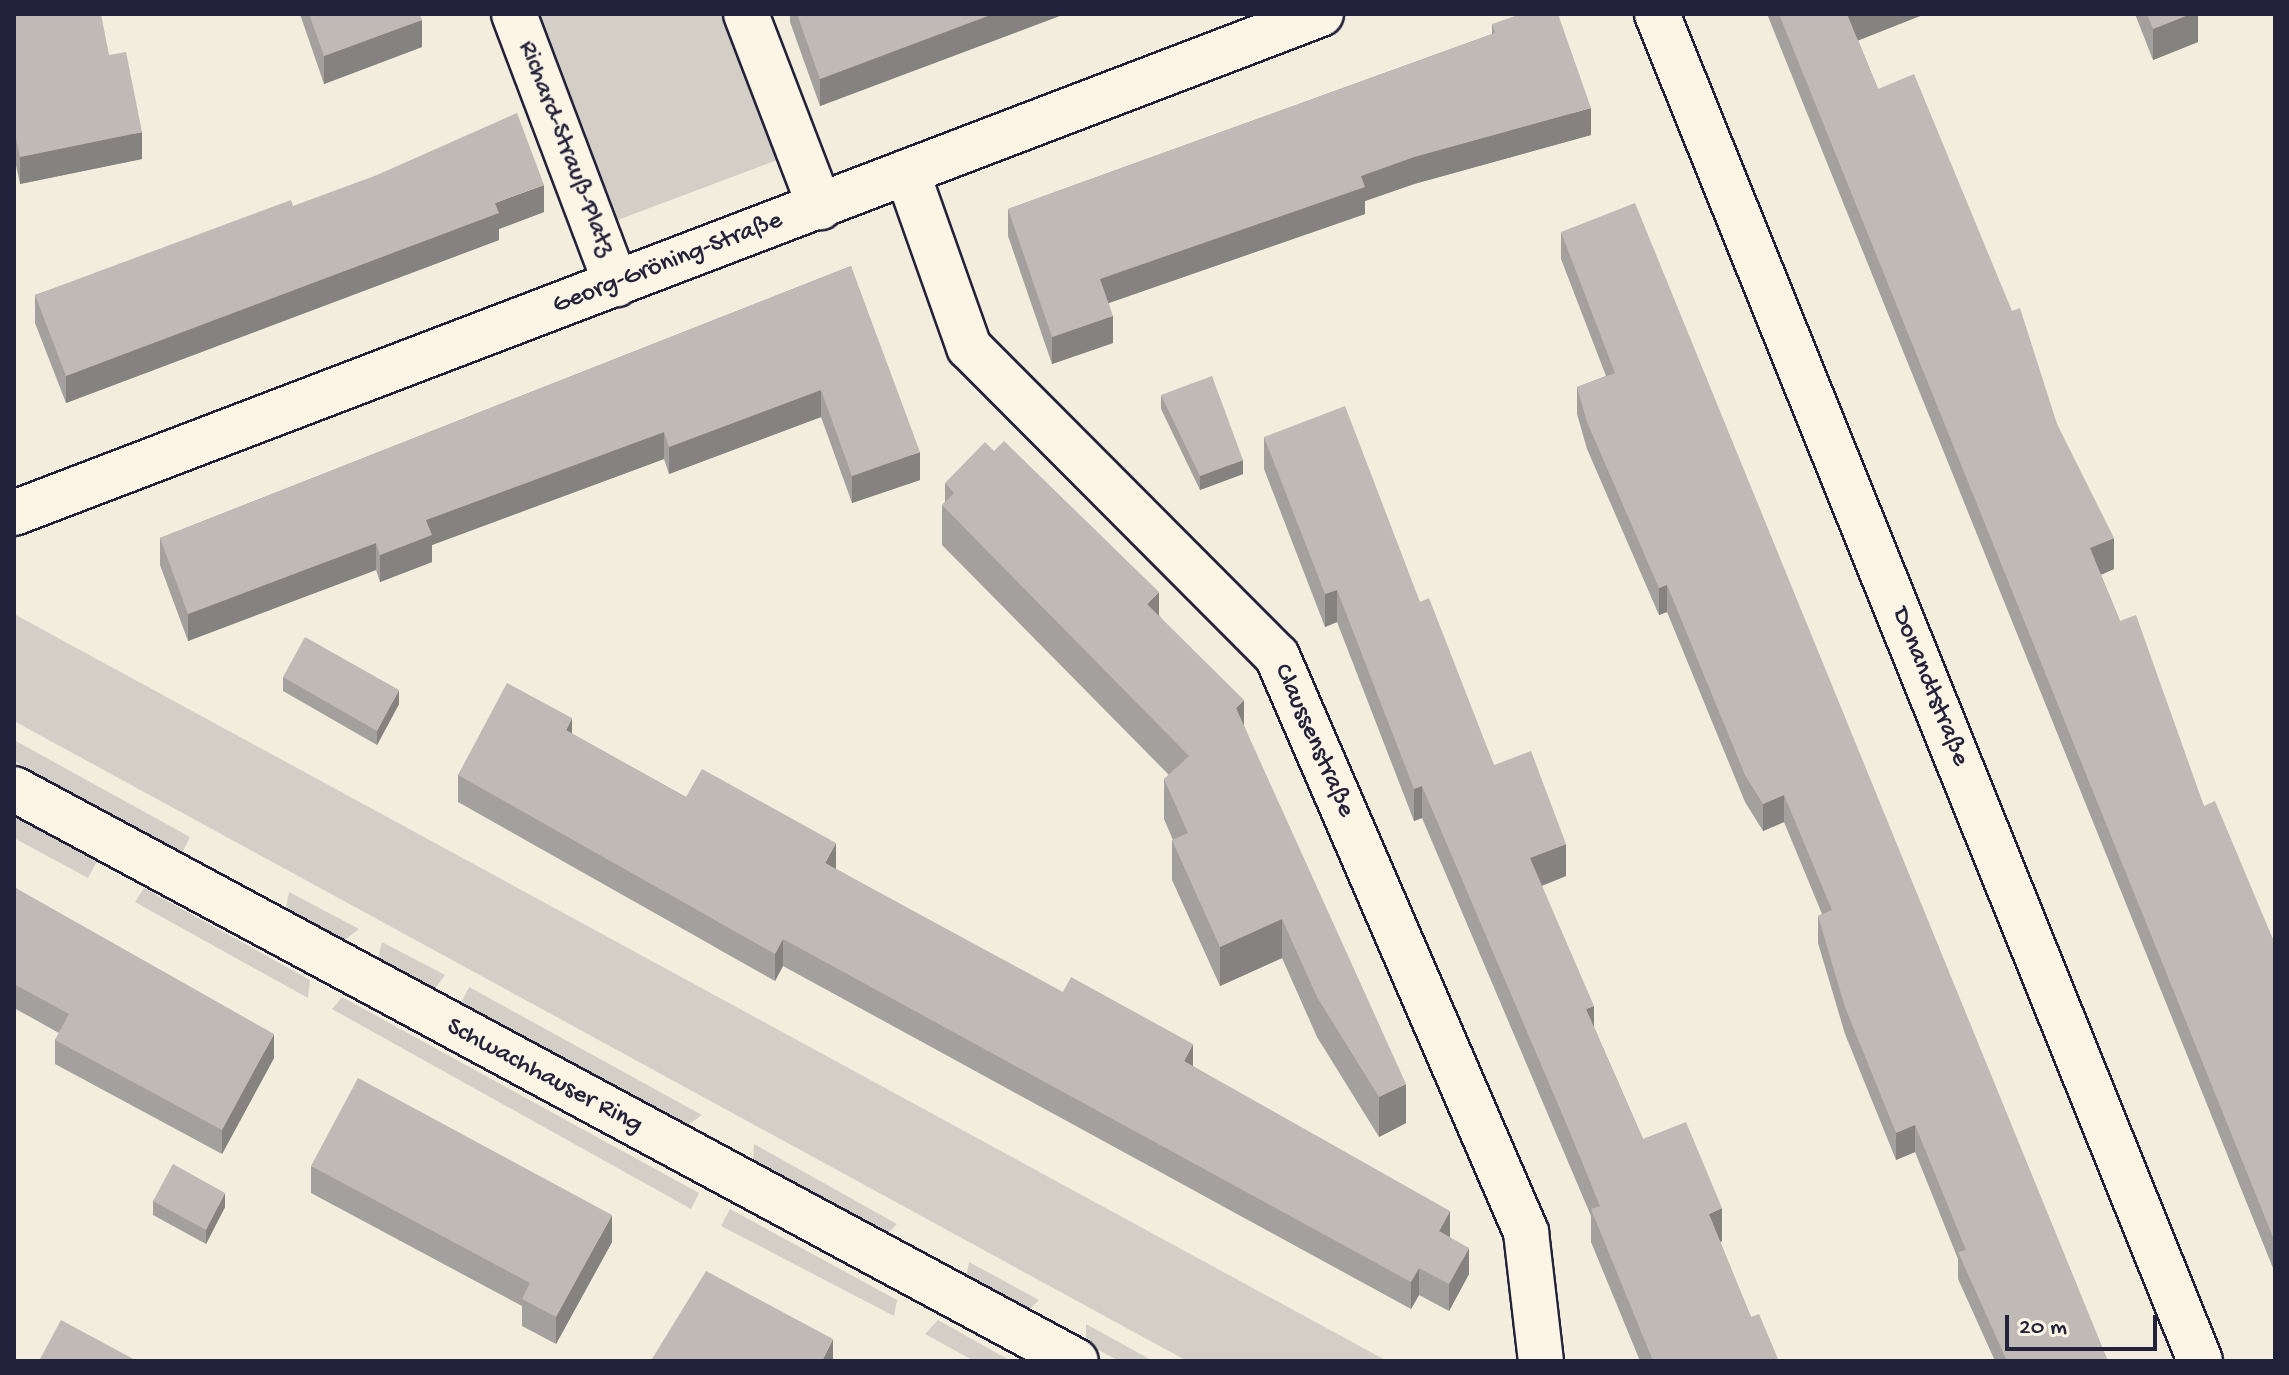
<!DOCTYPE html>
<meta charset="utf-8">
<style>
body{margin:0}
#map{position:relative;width:2289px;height:1375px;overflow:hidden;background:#f3edde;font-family:"Gochi Hand",sans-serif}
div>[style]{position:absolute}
.green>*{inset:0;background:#d4cfc6}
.roads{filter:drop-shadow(2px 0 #22223b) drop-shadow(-2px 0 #22223b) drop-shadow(0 2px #22223b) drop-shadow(0 -2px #22223b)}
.minor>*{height:44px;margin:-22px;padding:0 22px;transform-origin:22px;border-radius:22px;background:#fcf5e5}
.major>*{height:44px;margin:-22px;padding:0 22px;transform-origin:22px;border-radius:22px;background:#fcf5e5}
.wall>*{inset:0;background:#a4a09d}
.shaded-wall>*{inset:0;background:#86827f}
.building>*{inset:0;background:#bfbab6}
span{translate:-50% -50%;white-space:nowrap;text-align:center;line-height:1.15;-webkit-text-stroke:6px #fcf5e5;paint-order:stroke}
.street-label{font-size:26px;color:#22223b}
.frame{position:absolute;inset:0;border:16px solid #22223b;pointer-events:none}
.scale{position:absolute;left:2005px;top:1315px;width:152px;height:36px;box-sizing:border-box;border:4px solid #22223b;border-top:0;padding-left:10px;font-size:24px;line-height:28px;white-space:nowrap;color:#22223b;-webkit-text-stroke:6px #fcf5e5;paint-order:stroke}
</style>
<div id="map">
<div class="green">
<div style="clip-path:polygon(537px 14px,724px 14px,777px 160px,615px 221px)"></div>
<div style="clip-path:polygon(14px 614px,1387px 1361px,1187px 1361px,14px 721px)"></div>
<div style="clip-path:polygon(14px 740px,190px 837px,182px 853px,14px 761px)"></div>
<div style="clip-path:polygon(14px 817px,97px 861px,88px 878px,14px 838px)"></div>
<div style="clip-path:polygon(144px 888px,310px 980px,308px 998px,135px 902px)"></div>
<div style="clip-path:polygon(289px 892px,359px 929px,345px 940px,286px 908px)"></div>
<div style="clip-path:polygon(382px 942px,445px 975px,435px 989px,378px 959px)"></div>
<div style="clip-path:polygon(469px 987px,702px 1115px,685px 1127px,461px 1003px)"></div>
<div style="clip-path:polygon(342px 997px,699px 1193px,691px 1209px,332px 1009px)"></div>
<div style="clip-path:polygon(754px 1144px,897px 1224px,885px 1236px,753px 1161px)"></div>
<div style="clip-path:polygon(730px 1209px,897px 1300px,894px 1316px,721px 1226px)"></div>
<div style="clip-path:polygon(969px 1262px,1039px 1300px,1028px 1311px,966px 1279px)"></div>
<div style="clip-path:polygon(938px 1320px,1011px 1361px,974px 1361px,925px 1334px)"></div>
<div style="clip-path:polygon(1086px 1324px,1153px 1361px,1119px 1361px,1086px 1343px)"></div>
</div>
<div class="roads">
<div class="minor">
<div style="left:514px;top:14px;width:289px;rotate:69.3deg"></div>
<div style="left:746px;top:14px;width:207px;rotate:69deg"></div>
<div style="left:1657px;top:14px;width:1452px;rotate:68.04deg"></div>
<div style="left:907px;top:172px;width:186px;rotate:70.5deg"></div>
<div style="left:969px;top:347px;width:436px;rotate:45.1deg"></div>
<div style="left:1277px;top:656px;width:628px;rotate:66.62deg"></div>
<div style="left:1526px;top:1232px;width:130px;rotate:83.4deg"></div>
<div style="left:14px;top:513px;width:1399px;rotate:-20.9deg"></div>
</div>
<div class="major">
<div style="left:14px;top:789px;width:1206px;rotate:28.31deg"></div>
</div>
</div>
<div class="wall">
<div style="clip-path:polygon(14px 14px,109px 55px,142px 159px,20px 184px,14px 156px)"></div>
<div style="clip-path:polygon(300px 14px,420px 14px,422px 47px,324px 84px)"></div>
<div style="clip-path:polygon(790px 14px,1065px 14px,820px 106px,790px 22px)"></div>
<div style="clip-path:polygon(1767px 14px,1925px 14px,1858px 40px,1878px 89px,2057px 424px,2114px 569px,2101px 575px,2120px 621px,2204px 806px,2275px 944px,2275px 1273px)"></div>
<div style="clip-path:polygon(2135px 14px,2198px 14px,2198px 42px,2153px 60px)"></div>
<div style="clip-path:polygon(1492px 24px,1591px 135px,1414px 184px,1365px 201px,1365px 214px,1109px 303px,1113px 343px,1052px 364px,1008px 236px,1008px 209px,1492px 34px)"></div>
<div style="clip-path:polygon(293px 206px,544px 212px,499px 229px,499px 240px,66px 403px,35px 323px,35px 295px)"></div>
<div style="clip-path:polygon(1561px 232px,2108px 1361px,1995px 1361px,1958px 1279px,1958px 1259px,1915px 1152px,1896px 1160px,1845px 1034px,1818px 943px,1818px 916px,1822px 914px,1784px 822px,1763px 831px,1745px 802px,1667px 612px,1659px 615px,1587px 449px,1577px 414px,1577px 387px,1606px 376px,1561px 259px)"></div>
<div style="clip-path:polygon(851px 266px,920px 480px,852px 503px,821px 417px,669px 474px,664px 459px,432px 545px,432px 562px,380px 582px,376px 570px,188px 641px,160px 565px,160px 538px)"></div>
<div style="clip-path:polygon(1161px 395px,1243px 474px,1200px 490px,1161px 409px)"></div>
<div style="clip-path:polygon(1264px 437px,1420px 602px,1494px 765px,1566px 876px,1542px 886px,1594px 1027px,1643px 1139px,1722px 1241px,1720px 1242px,1751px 1317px,1778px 1361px,1640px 1361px,1591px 1242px,1591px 1216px,1422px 818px,1414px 821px,1337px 622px,1325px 627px,1264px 469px)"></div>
<div style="clip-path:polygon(945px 483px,1159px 615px,1244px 726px,1406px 1123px,1379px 1137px,1317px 1037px,1282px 958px,1220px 986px,1172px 880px,1172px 840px,1173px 840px,1164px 819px,1164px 779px,1169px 775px,942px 545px,942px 505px,945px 502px)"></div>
<div style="clip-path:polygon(283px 677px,399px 704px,377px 745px,283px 691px)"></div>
<div style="clip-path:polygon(572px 734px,686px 797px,836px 869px,1193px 1066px,1450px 1237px,1469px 1274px,1449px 1311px,1419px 1295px,1411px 1309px,783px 966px,775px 981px,458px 802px,458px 775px)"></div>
<div style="clip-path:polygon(14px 887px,274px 1058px,222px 1154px,55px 1064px,55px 1040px,59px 1033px,14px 1008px)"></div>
<div style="clip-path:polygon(311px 1166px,612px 1242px,556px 1344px,522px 1326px,522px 1306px,311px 1193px)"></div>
<div style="clip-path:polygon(153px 1201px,225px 1207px,206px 1244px,153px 1215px)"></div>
</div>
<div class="shaded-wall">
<div style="clip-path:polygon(993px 14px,1065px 14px,820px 106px,820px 79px)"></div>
<div style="clip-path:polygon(1847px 14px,1925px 14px,1847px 45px)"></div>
<div style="clip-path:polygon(2191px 14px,2198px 14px,2198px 42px,2153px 60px,2153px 29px)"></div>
<div style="clip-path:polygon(422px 20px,422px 47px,324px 84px,324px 56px)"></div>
<div style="clip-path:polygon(1591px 108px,1591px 135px,1414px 184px,1365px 201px,1365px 214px,1100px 306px,1100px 279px,1361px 176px,1414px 157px)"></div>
<div style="clip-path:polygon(142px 132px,142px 159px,20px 184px,20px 157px)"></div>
<div style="clip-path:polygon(544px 185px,544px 212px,499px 229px,499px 240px,66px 403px,66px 376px,495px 203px)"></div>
<div style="clip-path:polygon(1113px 316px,1113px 343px,1052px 364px,1052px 337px)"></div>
<div style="clip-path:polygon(821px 390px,821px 417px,669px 474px,669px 447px)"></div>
<div style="clip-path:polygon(664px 432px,664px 459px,432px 545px,432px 562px,380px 582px,380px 555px,426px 520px)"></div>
<div style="clip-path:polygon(920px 452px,920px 480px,852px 503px,852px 476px)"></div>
<div style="clip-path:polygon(1243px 460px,1243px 474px,1200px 490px,1200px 476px)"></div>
<div style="clip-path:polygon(2114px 538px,2114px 569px,2090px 579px,2090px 548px)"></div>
<div style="clip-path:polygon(376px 543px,376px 570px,188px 641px,188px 614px)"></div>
<div style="clip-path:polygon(1667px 585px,1667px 612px,1659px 615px,1659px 588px)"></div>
<div style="clip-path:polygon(1337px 590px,1337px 622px,1325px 627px,1325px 594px)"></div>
<div style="clip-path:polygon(1159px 592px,1159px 632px,1147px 604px)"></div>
<div style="clip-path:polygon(399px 690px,399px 704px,377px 745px,377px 731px)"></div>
<div style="clip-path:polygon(1244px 700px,1244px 739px,1236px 708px)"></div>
<div style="clip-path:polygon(572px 718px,572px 745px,566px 730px)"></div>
<div style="clip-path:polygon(1422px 786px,1422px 818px,1414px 821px,1414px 789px)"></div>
<div style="clip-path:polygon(1784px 795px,1784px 822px,1763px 831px,1763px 804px)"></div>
<div style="clip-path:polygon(836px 843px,836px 870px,825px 863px)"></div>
<div style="clip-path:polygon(1566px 844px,1566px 876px,1530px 890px,1530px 858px)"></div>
<div style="clip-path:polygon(1282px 919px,1282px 958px,1220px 986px,1220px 947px)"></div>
<div style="clip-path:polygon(783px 939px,783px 966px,775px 981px,775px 954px)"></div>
<div style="clip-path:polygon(1594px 1006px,1594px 1038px,1586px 1009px)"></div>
<div style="clip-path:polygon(274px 1034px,274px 1058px,222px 1154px,222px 1130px)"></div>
<div style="clip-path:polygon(1193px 1044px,1193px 1071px,1184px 1061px)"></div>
<div style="clip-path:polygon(1406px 1084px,1406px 1123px,1379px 1137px,1379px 1097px)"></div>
<div style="clip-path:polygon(1915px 1125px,1915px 1152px,1896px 1160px,1896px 1133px)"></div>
<div style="clip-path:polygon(225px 1193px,225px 1207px,206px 1244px,206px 1230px)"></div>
<div style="clip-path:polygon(1722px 1208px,1722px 1241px,1709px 1247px,1709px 1214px)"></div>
<div style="clip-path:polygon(1450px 1211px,1450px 1238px,1439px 1231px)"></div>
<div style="clip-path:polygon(612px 1215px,612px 1242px,556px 1344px,556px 1317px)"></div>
<div style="clip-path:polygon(1469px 1248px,1469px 1274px,1449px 1311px,1449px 1284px)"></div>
<div style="clip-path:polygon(1419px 1268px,1419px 1295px,1411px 1309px,1411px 1282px)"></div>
<div style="clip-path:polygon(833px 1339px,833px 1361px,822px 1361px)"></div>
</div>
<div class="building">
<div style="clip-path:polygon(14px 14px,101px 14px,109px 55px,126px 52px,142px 132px,20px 157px,14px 129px)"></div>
<div style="clip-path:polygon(309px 14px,420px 14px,422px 20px,324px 56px)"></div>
<div style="clip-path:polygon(797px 14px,993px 14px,820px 79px)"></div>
<div style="clip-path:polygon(1521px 14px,1558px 14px,1591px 108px,1414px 157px,1361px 176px,1365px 187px,1100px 279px,1113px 316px,1052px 337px,1008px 209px,1495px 33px,1492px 24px)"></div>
<div style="clip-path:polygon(1779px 14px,1847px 14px,1878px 89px,1914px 74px,2012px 311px,2020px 308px,2057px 424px,2114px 538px,2090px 548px,2120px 621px,2136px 615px,2204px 806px,2215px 801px,2275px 944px,2275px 1242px)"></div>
<div style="clip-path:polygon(2147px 14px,2191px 14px,2153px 29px)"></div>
<div style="clip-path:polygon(517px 113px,544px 185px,495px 203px,499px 213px,66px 376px,35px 295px,291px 200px,293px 206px,377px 175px)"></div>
<div style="clip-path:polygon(1635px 203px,2108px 1361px,2007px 1361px,1958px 1252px,1966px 1250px,1915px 1125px,1896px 1133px,1845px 1007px,1818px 916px,1832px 910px,1784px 795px,1763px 804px,1745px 775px,1667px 585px,1659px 588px,1587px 422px,1577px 387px,1615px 373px,1561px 232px)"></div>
<div style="clip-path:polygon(851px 266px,920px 452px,852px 476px,821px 390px,669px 447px,664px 432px,426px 520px,432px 535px,380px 555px,376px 543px,188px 614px,160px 538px)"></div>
<div style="clip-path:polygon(1212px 376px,1243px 460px,1200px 476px,1161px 395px)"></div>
<div style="clip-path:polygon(1345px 406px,1420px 602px,1429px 598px,1494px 765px,1531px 751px,1566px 844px,1530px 858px,1594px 1006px,1586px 1009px,1643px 1139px,1686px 1122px,1722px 1208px,1709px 1214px,1751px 1317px,1759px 1314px,1778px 1359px,1772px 1361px,1653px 1361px,1591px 1209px,1600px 1206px,1569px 1130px,1422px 786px,1414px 789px,1337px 590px,1325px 594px,1264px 437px)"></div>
<div style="clip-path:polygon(1004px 441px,1159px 592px,1147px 604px,1244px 700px,1236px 708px,1406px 1084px,1379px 1097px,1317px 997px,1282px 919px,1220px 947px,1172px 840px,1188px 833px,1164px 779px,1189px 756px,942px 505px,954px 493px,945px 483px,985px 442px,994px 451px)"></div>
<div style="clip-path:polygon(305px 637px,399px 690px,377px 731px,283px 677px)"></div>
<div style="clip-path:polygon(507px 683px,572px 718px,566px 730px,686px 797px,702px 769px,836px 843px,825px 863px,1063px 992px,1071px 977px,1193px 1044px,1184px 1061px,1450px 1211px,1439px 1231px,1469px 1248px,1449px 1284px,1419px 1268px,1411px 1282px,783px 939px,775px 954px,458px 775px)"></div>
<div style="clip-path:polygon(14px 887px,274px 1034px,222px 1130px,55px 1040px,69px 1014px,14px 984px)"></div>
<div style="clip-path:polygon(358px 1078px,612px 1215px,556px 1317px,522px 1299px,530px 1283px,311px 1166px)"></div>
<div style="clip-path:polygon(173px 1164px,225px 1193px,206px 1230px,153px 1201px)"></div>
<div style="clip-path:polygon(706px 1271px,833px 1339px,822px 1361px,656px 1361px,652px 1359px)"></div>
<div style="clip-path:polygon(61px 1320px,137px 1361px,39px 1361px)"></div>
</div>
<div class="street-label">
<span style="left:565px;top:149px;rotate:69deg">Richard-Strauß-Platz</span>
<span style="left:668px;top:264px;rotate:-21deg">Georg-Gröning-Straße</span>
<span style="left:1929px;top:687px;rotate:68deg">Donandtstraße</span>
<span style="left:1313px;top:741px;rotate:66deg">Claussenstraße</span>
<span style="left:544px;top:1077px;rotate:28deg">Schwachhauser Ring</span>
</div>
<div class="frame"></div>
<div class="scale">20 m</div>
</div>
